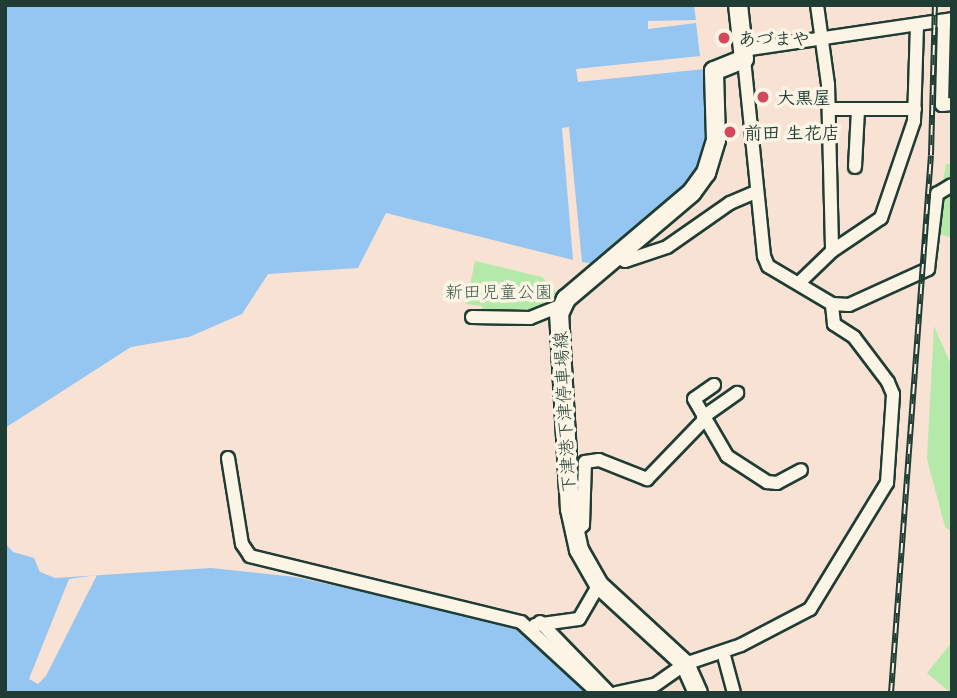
<!DOCTYPE html>
<meta charset="utf-8">
<style>
body{margin:0}
#map{position:relative;width:957px;height:698px;overflow:hidden;background:#f8e2d4;font-family:"Playpen Sans","Klee One",sans-serif}
div>[style]{position:absolute}
.green>*{inset:0;background:#b4e9aa}
.water>*{inset:0;background:#95c5f1}
.pier>*{inset:0;background:#f8e2d4}
.roads{filter:drop-shadow(2px 0 #1f3d34) drop-shadow(-2px 0 #1f3d34) drop-shadow(0 2px #1f3d34) drop-shadow(0 -2px #1f3d34)}
.street>*{height:12px;margin:-6px;padding:0 6px;transform-origin:6px;border-radius:6px;background:#fcf5e5}
.secondary>*{height:18px;margin:-9px;padding:0 9px;transform-origin:9px;border-radius:9px;background:#fcf5e5}
.rail>*{height:6px;margin-top:-3px;transform-origin:0;background:repeating-linear-gradient(90deg,#fcf5e5 0 10px,#1f3d34 0 20px);box-sizing:border-box;border-block:2px solid #1f3d34}
.dots>*{width:19px;height:19px;translate:-50% -50%;box-sizing:border-box;border:4px solid #fcf5e5;border-radius:50%}
span{translate:-50% -50%;white-space:nowrap;text-align:center;line-height:1.15;-webkit-text-stroke:7px #fcf5e5;paint-order:stroke}
.poi-label{font-size:18px;color:#1f3d34;font-weight:700}
.left{translate:0 -50%;text-align:left}
.park-label{font-size:18px;color:#3d5f4c}
.street-label{font-size:18px;color:#1f3d34}
.frame{position:absolute;inset:0;border:7px solid #1f3d34;pointer-events:none}
</style>
<div id="map">
<div class="green">
<div style="clip-path:polygon(952px 163px,952px 238px,934px 232px,946px 164px)"></div>
<div style="clip-path:polygon(475px 261px,542px 277px,562px 298px,529px 315px,483px 315px,482px 306px,466px 304px)"></div>
<div style="clip-path:polygon(934px 326px,952px 367px,952px 532px,945px 527px,927px 459px)"></div>
<div style="clip-path:polygon(952px 642px,952px 693px,951px 693px,927px 673px)"></div>
</div>
<div class="water">
<div style="clip-path:polygon(5px 5px,694px 5px,696px 20px,648px 21px,648px 29px,696px 23px,700px 56px,576px 69px,578px 82px,705px 69px,709px 146px,691px 184px,595px 264px,582px 262px,569px 127px,562px 128px,573px 260px,386px 213px,358px 268px,268px 274px,242px 314px,189px 337px,131px 347px,5px 428px)"></div>
<div style="clip-path:polygon(5px 543px,13px 552px,34px 558px,40px 572px,55px 578px,211px 568px,295px 577px,523px 626px,586px 693px,5px 693px)"></div>
</div>
<div class="pier">
<div style="clip-path:polygon(97px 575px,46px 676px,38px 684px,29px 679px,69px 579px)"></div>
</div>
<div class="roads">
<div class="street">
<div style="left:817px;top:5px;width:80px;rotate:82.1deg"></div>
<div style="left:828px;top:84px;width:167px;rotate:88.6deg"></div>
<div style="left:944px;top:22px;width:83px;rotate:91.4deg"></div>
<div style="left:942px;top:105px;width:10px;rotate:-6deg"></div>
<div style="left:743px;top:50px;width:211px;rotate:-8.4deg"></div>
<div style="left:829px;top:109px;width:86px"></div>
<div style="left:855px;top:167px;width:58px;rotate:-87deg"></div>
<div style="left:617px;top:256px;width:9px;rotate:32deg"></div>
<div style="left:625px;top:261px;width:44px;rotate:-18.4deg"></div>
<div style="left:667px;top:247px;width:77px;rotate:-34.9deg"></div>
<div style="left:730px;top:203px;width:28px;rotate:-23deg"></div>
<div style="left:800px;top:282px;width:45px;rotate:-44.1deg"></div>
<div style="left:832px;top:251px;width:59px;rotate:-34deg"></div>
<div style="left:881px;top:218px;width:102px;rotate:-71.2deg"></div>
<div style="left:914px;top:121px;width:96px;rotate:-88.2deg"></div>
<div style="left:832px;top:304px;width:17px;rotate:3deg"></div>
<div style="left:849px;top:305px;width:87px;rotate:-24.5deg"></div>
<div style="left:928px;top:269px;width:76px;rotate:-83.2deg"></div>
<div style="left:937px;top:194px;width:17px;rotate:-31deg"></div>
<div style="left:472px;top:317px;width:58px;rotate:1deg"></div>
<div style="left:530px;top:318px;width:32px;rotate:-22deg"></div>
<div style="left:714px;top:385px;width:24px;rotate:145deg"></div>
<div style="left:694px;top:399px;width:66px;rotate:59.9deg"></div>
<div style="left:727px;top:456px;width:48px;rotate:33deg"></div>
<div style="left:767px;top:482px;width:10px;rotate:6deg"></div>
<div style="left:777px;top:483px;width:27px;rotate:-28deg"></div>
<div style="left:703px;top:417px;width:42px;rotate:-35.2deg"></div>
<div style="left:228px;top:458px;width:87px;rotate:80.8deg"></div>
<div style="left:242px;top:544px;width:14px;rotate:56deg"></div>
<div style="left:250px;top:556px;width:279px;rotate:13.7deg"></div>
<div style="left:521px;top:622px;width:105px;rotate:42.7deg"></div>
<div style="left:574px;top:533px;width:12px;rotate:-42deg"></div>
<div style="left:583px;top:525px;width:63px;rotate:-88.2deg"></div>
<div style="left:585px;top:462px;width:14px;rotate:-8deg"></div>
<div style="left:599px;top:460px;width:52px;rotate:21.6deg"></div>
<div style="left:647px;top:479px;width:83px;rotate:-46deg"></div>
<div style="left:540px;top:622px;width:99px;rotate:45.8deg"></div>
<div style="left:535px;top:625px;width:44px;rotate:-7.8deg"></div>
<div style="left:579px;top:619px;width:39px;rotate:-60deg"></div>
<div style="left:723px;top:652px;width:42px;rotate:75deg"></div>
<div style="left:616px;top:693px;width:40px;rotate:-12deg"></div>
<div style="left:655px;top:685px;width:37px;rotate:-35deg"></div>
<div style="left:685px;top:664px;width:59px;rotate:-18.7deg"></div>
<div style="left:741px;top:645px;width:78px;rotate:-27.6deg"></div>
<div style="left:810px;top:609px;width:148px;rotate:-58.6deg"></div>
<div style="left:887px;top:483px;width:89px;rotate:-86.1deg"></div>
<div style="left:893px;top:394px;width:13px;rotate:-113deg"></div>
<div style="left:888px;top:382px;width:56px;rotate:-127.1deg"></div>
<div style="left:854px;top:337px;width:24px;rotate:-147deg"></div>
<div style="left:834px;top:324px;width:20px;rotate:-96deg"></div>
<div style="left:832px;top:304px;width:74px;rotate:-149.3deg"></div>
<div style="left:768px;top:266px;width:11px;rotate:-112deg"></div>
<div style="left:764px;top:256px;width:198px;rotate:-95.8deg"></div>
</div>
<div class="secondary">
<div style="left:698px;top:693px;width:32px;rotate:-114deg"></div>
<div style="left:685px;top:664px;width:117px;rotate:-137.4deg"></div>
<div style="left:599px;top:585px;width:40px;rotate:-119.7deg"></div>
<div style="left:579px;top:550px;width:42px;rotate:-102.4deg"></div>
<div style="left:570px;top:509px;width:195px;rotate:-93.2deg"></div>
<div style="left:559px;top:314px;width:17px;rotate:-65deg"></div>
<div style="left:566px;top:299px;width:165px;rotate:-40.3deg"></div>
<div style="left:692px;top:192px;width:24px;rotate:-54deg"></div>
<div style="left:706px;top:173px;width:34px;rotate:-73deg"></div>
<div style="left:716px;top:140px;width:69px;rotate:-91.7deg"></div>
<div style="left:714px;top:71px;width:32px;rotate:-22deg"></div>
<div style="left:744px;top:59px;width:54px;rotate:-96.3deg"></div>
</div>
</div>
<div class="rail">
<div style="left:891px;top:693px;width:539px;rotate:-85.75deg"></div>
<div style="left:931px;top:155px;width:150px;rotate:-88.5deg"></div>
</div>
<div class="dots">
<div style="left:724px;top:38px;background:#d1495b"></div>
<div style="left:763px;top:97px;background:#d1495b"></div>
<div style="left:730px;top:132px;background:#d1495b"></div>
</div>
<div class="poi-label">
<span class="left" style="left:738px;top:38px">あづまや</span>
<span class="left" style="left:777px;top:97px">大黒屋</span>
<span class="left" style="left:744px;top:132px">前田 生花店</span>
</div>
<div class="park-label">
<span style="left:499px;top:291px">新田児童公園</span>
</div>
<div class="street-label">
<span style="left:564px;top:412px;rotate:-93deg">下津港下津停車場線</span>
</div>
<div class="frame"></div>
</div>
